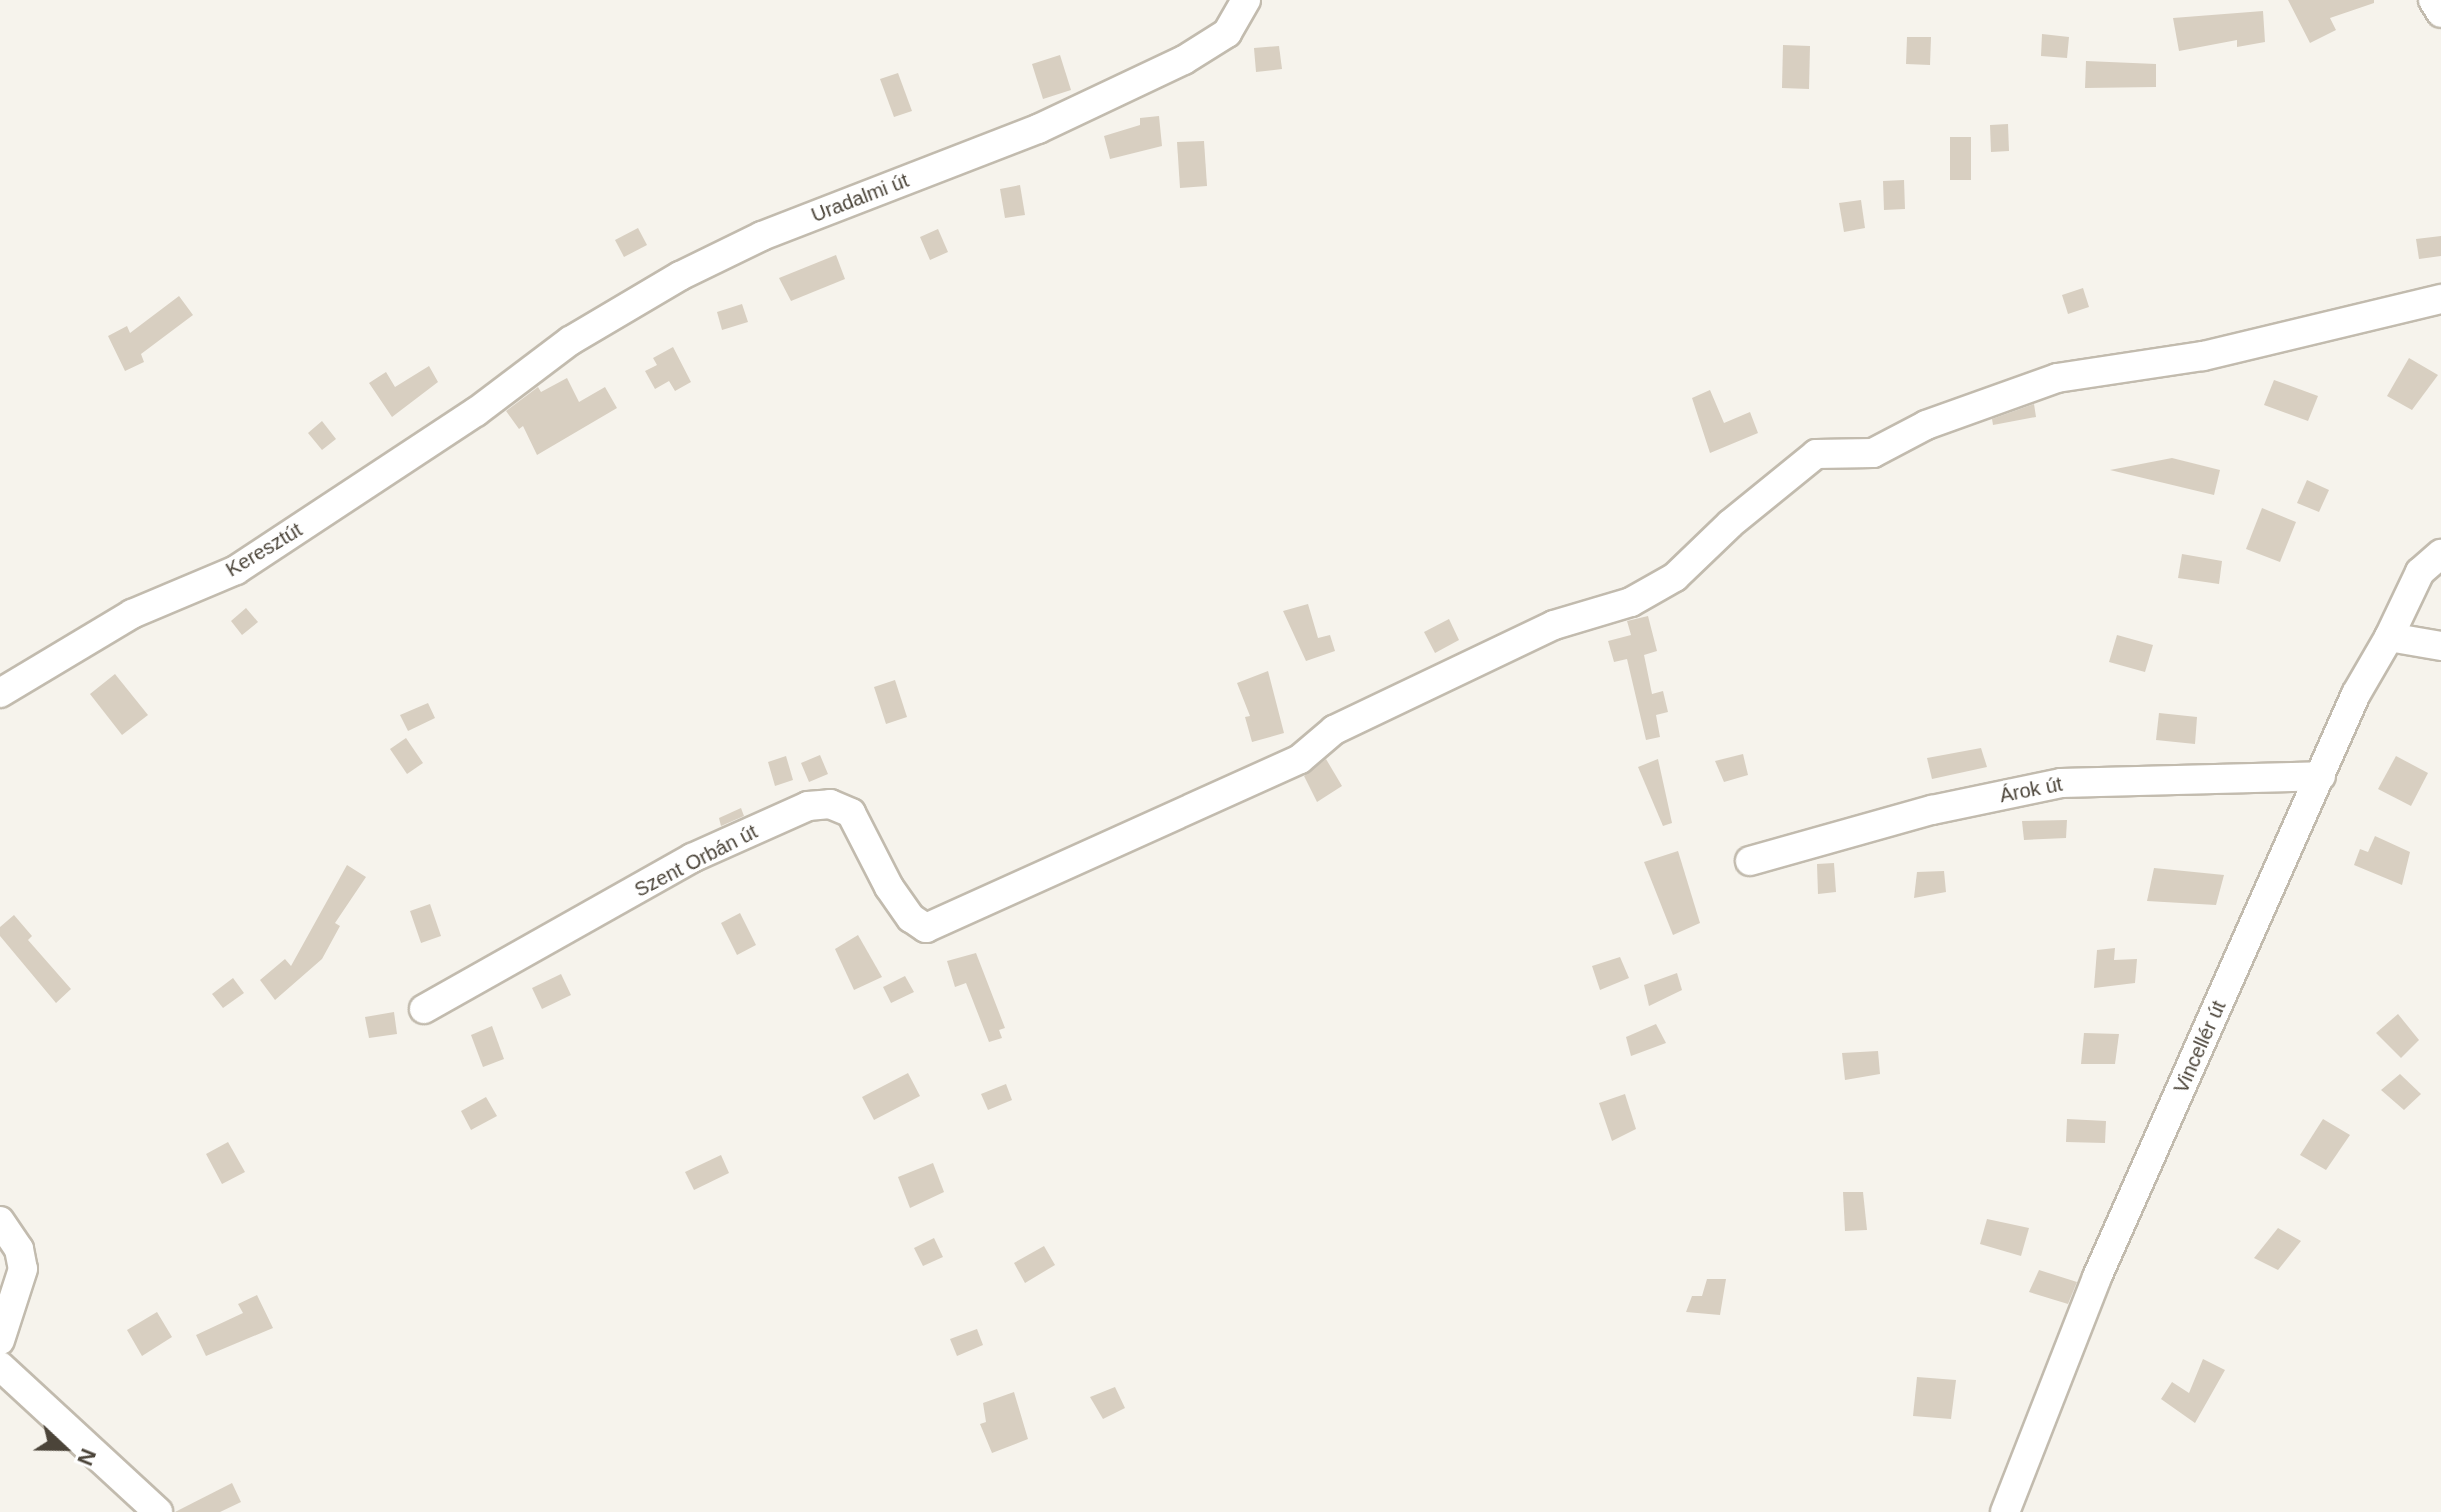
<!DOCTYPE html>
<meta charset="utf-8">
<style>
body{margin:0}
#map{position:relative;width:2441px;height:1512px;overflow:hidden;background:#f6f3ec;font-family:Helvetica,sans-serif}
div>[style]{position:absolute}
.building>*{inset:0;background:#d8cfc1}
.roads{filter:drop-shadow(2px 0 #c2bbae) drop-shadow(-2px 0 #c2bbae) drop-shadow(0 2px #c2bbae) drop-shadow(0 -2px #c2bbae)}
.street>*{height:28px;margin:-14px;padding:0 14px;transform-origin:14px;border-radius:14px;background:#fff}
span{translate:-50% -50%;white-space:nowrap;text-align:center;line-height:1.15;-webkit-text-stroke:6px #fff;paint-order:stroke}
.street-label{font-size:20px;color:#4b4439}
.north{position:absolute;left:24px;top:1408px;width:80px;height:80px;-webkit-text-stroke:6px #fff;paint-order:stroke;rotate:112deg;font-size:22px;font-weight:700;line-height:32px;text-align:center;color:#4b4439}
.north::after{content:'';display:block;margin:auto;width:28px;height:36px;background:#4b4439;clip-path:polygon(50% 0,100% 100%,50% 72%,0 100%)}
</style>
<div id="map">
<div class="building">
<div style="clip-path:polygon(2288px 0,2374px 0,2374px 3px,2330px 18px,2336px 30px,2310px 43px)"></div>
<div style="clip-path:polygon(2263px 11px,2265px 42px,2237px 47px,2237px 40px,2179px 51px,2173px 18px)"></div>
<div style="clip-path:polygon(2042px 34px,2069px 37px,2067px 58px,2041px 56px)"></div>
<div style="clip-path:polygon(1907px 37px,1931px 37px,1930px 65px,1906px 64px)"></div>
<div style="clip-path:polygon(1783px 45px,1810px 46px,1809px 89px,1782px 88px)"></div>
<div style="clip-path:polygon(1279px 46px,1282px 69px,1256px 72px,1254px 48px)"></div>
<div style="clip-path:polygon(1060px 55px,1071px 90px,1043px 99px,1032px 64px)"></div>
<div style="clip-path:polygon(2086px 61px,2156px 64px,2156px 87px,2085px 88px)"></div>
<div style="clip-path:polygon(898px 73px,912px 111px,894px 117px,880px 79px)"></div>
<div style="clip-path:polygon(1159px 116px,1162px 146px,1110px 159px,1104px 136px,1140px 125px,1140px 118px)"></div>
<div style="clip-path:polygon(2008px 124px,2009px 151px,1991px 152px,1990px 125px)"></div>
<div style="clip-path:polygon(1950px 137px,1971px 137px,1971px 180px,1950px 180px)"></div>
<div style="clip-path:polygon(1204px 141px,1207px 186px,1180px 188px,1177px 142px)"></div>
<div style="clip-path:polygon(1904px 180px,1905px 209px,1884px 210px,1883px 181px)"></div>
<div style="clip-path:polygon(1020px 185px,1025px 215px,1005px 218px,1000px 189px)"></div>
<div style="clip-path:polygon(1861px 200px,1865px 228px,1844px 232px,1839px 203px)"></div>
<div style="clip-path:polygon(638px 228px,647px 245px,624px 257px,615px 240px)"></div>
<div style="clip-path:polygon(938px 229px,948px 252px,930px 260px,920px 237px)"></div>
<div style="clip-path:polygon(2441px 236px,2441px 256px,2419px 259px,2416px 239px)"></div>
<div style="clip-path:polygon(836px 255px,845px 279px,791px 301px,779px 278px)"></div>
<div style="clip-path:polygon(2083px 288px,2089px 307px,2068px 314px,2062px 295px)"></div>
<div style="clip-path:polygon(179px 296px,193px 315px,141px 354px,144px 362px,125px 371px,108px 336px,127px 326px,130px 333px)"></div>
<div style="clip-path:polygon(742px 304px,748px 322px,722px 330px,717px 312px)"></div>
<div style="clip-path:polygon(673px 347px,691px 382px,675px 391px,669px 381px,655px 389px,645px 371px,657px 365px,653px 358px)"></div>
<div style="clip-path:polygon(2409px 358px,2438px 375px,2412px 410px,2387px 396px)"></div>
<div style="clip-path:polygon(429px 366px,438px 382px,392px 417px,369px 383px,386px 372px,395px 387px)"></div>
<div style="clip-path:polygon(567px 378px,579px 402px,605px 387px,617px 408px,537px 455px,523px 426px,519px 429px,506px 411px,538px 387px,541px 392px)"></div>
<div style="clip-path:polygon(2274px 380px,2318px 396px,2308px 421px,2264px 405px)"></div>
<div style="clip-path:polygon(1710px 390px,1724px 423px,1750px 412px,1758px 433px,1710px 453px,1692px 398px)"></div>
<div style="clip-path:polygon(2034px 404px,2036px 417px,1993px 425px,1992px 419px)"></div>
<div style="clip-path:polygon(322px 421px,336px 439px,322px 450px,308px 433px)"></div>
<div style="clip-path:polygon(2172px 458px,2220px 470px,2214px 495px,2110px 470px)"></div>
<div style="clip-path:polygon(2307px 480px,2329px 490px,2319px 512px,2297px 503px)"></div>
<div style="clip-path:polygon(2262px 508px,2296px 522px,2280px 562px,2246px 549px)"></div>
<div style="clip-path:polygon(2182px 554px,2222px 561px,2219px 584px,2178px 578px)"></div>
<div style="clip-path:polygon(1308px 604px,1318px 638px,1330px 635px,1335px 651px,1306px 661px,1283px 611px)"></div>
<div style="clip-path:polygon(246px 608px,258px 622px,242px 635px,231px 621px)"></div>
<div style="clip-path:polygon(1648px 616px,1657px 651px,1644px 655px,1652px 694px,1663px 691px,1668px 712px,1656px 715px,1660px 737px,1646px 740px,1627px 659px,1614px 662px,1608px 641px,1631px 635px,1627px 621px)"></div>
<div style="clip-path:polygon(1449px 619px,1459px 640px,1435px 653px,1424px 632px)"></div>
<div style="clip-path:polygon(2117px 635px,2153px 645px,2145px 672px,2109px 662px)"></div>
<div style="clip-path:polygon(1268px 671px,1284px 733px,1252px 742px,1245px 717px,1250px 716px,1237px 683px)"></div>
<div style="clip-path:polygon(115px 674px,148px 715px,122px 735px,90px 694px)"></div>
<div style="clip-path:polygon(895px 680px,907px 717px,886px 724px,874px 687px)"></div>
<div style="clip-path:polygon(428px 703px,435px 718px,408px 731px,400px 715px)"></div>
<div style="clip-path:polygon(2159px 713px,2197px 717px,2195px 744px,2156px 740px)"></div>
<div style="clip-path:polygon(406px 738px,423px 763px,407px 774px,390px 749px)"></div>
<div style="clip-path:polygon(1981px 748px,1987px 767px,1932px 779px,1927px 758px)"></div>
<div style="clip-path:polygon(1743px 754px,1748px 775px,1724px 782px,1715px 761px)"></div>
<div style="clip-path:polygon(820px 755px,828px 774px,809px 782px,801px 763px)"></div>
<div style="clip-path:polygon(786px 756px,793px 780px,775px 786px,768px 762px)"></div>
<div style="clip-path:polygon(2396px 756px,2428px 773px,2411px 806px,2378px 789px)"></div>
<div style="clip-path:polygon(1326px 759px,1342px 786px,1317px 802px,1304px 776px)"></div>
<div style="clip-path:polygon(1658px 759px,1672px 823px,1663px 826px,1638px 767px)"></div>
<div style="clip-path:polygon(741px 808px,744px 816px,721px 826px,719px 818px)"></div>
<div style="clip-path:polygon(2067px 820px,2066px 838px,2024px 840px,2022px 821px)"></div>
<div style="clip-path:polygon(2375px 836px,2410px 852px,2402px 885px,2354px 865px,2360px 849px,2368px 852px)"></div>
<div style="clip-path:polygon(1678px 851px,1700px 923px,1673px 935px,1644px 862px)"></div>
<div style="clip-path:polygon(1834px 863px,1836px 892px,1818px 894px,1817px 864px)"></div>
<div style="clip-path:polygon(347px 865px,366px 877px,335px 923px,340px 926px,322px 959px,275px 1000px,260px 980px,285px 959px,291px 966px)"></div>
<div style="clip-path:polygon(2154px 868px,2224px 875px,2216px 905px,2147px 901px)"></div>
<div style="clip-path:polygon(1944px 871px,1946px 892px,1914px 898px,1917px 872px)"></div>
<div style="clip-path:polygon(430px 904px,441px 936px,421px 943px,410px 911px)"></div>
<div style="clip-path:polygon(740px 913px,756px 945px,737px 955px,721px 923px)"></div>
<div style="clip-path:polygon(14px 915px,32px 936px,28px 940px,71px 989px,56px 1003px,0 936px,0 927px)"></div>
<div style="clip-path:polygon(858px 935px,882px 977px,854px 990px,835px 949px)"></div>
<div style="clip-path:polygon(2115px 948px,2114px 960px,2137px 959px,2135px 983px,2094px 988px,2097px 950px)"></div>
<div style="clip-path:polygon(976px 953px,1005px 1028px,999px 1030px,1002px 1038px,989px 1042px,966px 983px,955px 987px,947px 961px)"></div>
<div style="clip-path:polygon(1620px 957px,1629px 978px,1600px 990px,1592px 966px)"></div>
<div style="clip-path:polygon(1677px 973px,1682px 990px,1649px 1006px,1644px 985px)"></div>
<div style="clip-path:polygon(561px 974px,571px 995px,542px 1009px,532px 988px)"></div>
<div style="clip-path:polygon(905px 976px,914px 992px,891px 1003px,883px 987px)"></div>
<div style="clip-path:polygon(233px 978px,244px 993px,223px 1008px,212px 994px)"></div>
<div style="clip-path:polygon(394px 1012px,397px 1034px,369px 1038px,365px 1017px)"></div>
<div style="clip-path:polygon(2398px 1014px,2419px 1040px,2401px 1058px,2376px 1033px)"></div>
<div style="clip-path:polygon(1656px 1024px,1666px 1043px,1631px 1056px,1626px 1037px)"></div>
<div style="clip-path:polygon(492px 1026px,504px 1059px,483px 1067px,471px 1035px)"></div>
<div style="clip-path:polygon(2084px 1033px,2119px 1034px,2115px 1064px,2081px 1064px)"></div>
<div style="clip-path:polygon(1878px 1051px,1880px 1074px,1845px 1080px,1842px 1053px)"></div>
<div style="clip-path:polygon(908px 1073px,920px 1096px,874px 1120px,862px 1097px)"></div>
<div style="clip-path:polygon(2400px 1074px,2421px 1094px,2404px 1110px,2381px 1090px)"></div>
<div style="clip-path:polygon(1006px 1084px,1012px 1100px,988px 1110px,981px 1094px)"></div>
<div style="clip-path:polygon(1625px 1094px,1636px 1129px,1612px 1141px,1599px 1103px)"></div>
<div style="clip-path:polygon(486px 1097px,497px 1116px,471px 1130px,461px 1111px)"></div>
<div style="clip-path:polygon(2067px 1119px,2106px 1121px,2105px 1143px,2066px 1142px)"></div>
<div style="clip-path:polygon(2323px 1119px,2350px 1135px,2326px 1170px,2300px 1155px)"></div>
<div style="clip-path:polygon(228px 1142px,245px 1172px,222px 1184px,206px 1154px)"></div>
<div style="clip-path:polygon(721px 1155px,729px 1173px,694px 1190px,685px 1172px)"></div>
<div style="clip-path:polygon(933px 1163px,944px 1192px,910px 1208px,898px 1177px)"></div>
<div style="clip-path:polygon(1843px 1192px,1863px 1192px,1867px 1230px,1845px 1231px)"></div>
<div style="clip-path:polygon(1987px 1219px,2029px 1228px,2021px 1256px,1980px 1244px)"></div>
<div style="clip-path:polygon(2278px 1228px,2301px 1241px,2278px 1270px,2254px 1258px)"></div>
<div style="clip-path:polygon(934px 1238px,943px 1257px,923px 1266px,914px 1248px)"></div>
<div style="clip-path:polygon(1044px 1246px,1055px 1265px,1025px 1283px,1014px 1263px)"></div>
<div style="clip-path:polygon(2039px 1270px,2077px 1282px,2068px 1304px,2029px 1292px)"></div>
<div style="clip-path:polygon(1707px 1279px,1726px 1279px,1720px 1315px,1686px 1312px,1692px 1296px,1702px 1296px)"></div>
<div style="clip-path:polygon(257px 1295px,273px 1328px,206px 1356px,196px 1335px,243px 1313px,238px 1304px)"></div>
<div style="clip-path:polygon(157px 1312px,172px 1337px,142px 1356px,127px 1330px)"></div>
<div style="clip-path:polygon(977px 1329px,983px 1345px,957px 1356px,950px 1339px)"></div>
<div style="clip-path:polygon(2203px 1359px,2225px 1370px,2195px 1423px,2161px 1399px,2172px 1382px,2189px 1393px)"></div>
<div style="clip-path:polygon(1917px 1377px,1956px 1380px,1951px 1419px,1913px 1416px)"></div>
<div style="clip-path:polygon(1115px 1387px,1125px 1408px,1103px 1419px,1090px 1397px)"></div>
<div style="clip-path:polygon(1014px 1392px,1028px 1439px,992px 1453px,980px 1424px,986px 1422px,983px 1403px)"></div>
<div style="clip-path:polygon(232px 1483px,241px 1502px,220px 1512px,175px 1512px)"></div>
</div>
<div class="roads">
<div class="street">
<div style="left:2433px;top:0;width:15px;rotate:58deg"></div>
<div style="left:2389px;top:637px;width:72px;rotate:-64.5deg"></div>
<div style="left:2420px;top:572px;width:28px;rotate:-41deg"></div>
<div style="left:0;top:693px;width:154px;rotate:-30.9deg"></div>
<div style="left:132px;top:614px;width:113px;rotate:-22.9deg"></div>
<div style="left:236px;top:570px;width:287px;rotate:-33.4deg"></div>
<div style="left:476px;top:412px;width:118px;rotate:-37.1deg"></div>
<div style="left:570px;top:341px;width:128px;rotate:-30.6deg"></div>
<div style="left:680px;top:276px;width:91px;rotate:-26deg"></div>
<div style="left:762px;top:236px;width:296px;rotate:-21.2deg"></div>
<div style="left:1038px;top:129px;width:161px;rotate:-25.3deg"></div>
<div style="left:1184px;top:60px;width:51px;rotate:-32.1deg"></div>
<div style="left:1227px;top:33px;width:38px;rotate:-60deg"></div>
<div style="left:1750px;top:861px;width:189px;rotate:-15.7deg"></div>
<div style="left:1932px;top:810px;width:132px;rotate:-11.8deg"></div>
<div style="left:2061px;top:783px;width:260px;rotate:-1.5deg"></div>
<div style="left:424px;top:1009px;width:308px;rotate:-29.4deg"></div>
<div style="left:692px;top:858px;width:127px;rotate:-24.1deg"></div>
<div style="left:808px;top:806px;width:22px;rotate:-5deg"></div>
<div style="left:830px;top:804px;width:23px;rotate:23deg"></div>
<div style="left:851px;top:813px;width:83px;rotate:62.8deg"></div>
<div style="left:889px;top:887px;width:38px;rotate:55deg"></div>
<div style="left:911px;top:918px;width:18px;rotate:34deg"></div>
<div style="left:926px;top:928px;width:410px;rotate:-24.3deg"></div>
<div style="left:1300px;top:759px;width:45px;rotate:-40.5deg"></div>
<div style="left:1334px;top:730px;width:244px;rotate:-25.5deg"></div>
<div style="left:1554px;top:625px;width:80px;rotate:-16.6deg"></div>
<div style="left:1631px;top:602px;width:51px;rotate:-29.6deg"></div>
<div style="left:1675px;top:577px;width:76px;rotate:-43.9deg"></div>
<div style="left:1730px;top:524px;width:111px;rotate:-39.1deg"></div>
<div style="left:1816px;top:454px;width:57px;rotate:-1deg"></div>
<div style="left:1873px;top:453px;width:60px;rotate:-27.8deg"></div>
<div style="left:1926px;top:425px;width:139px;rotate:-19.7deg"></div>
<div style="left:2057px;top:378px;width:148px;rotate:-8.6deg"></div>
<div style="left:2203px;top:356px;width:245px;rotate:-13.5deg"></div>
<div style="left:0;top:1221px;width:34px;rotate:56deg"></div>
<div style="left:19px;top:1249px;width:20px;rotate:79deg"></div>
<div style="left:23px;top:1269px;width:75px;rotate:107.9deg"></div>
<div style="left:0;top:1366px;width:215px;rotate:42.7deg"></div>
<div style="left:2005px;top:1512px;width:252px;rotate:-68.6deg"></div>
<div style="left:2097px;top:1277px;width:638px;rotate:-66.05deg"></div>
<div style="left:2356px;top:694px;width:66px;rotate:-59.9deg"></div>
<div style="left:2389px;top:637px;width:53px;rotate:9.8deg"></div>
</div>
</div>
<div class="street-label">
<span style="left:860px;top:198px;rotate:-21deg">Uradalmi út</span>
<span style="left:264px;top:550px;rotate:-31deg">Keresztút</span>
<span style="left:2031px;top:790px;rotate:-11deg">Árok út</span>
<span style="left:696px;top:861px;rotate:-27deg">Szent Orbán út</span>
<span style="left:2200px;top:1047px;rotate:-66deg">Vincellér út</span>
</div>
<div class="north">N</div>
</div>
